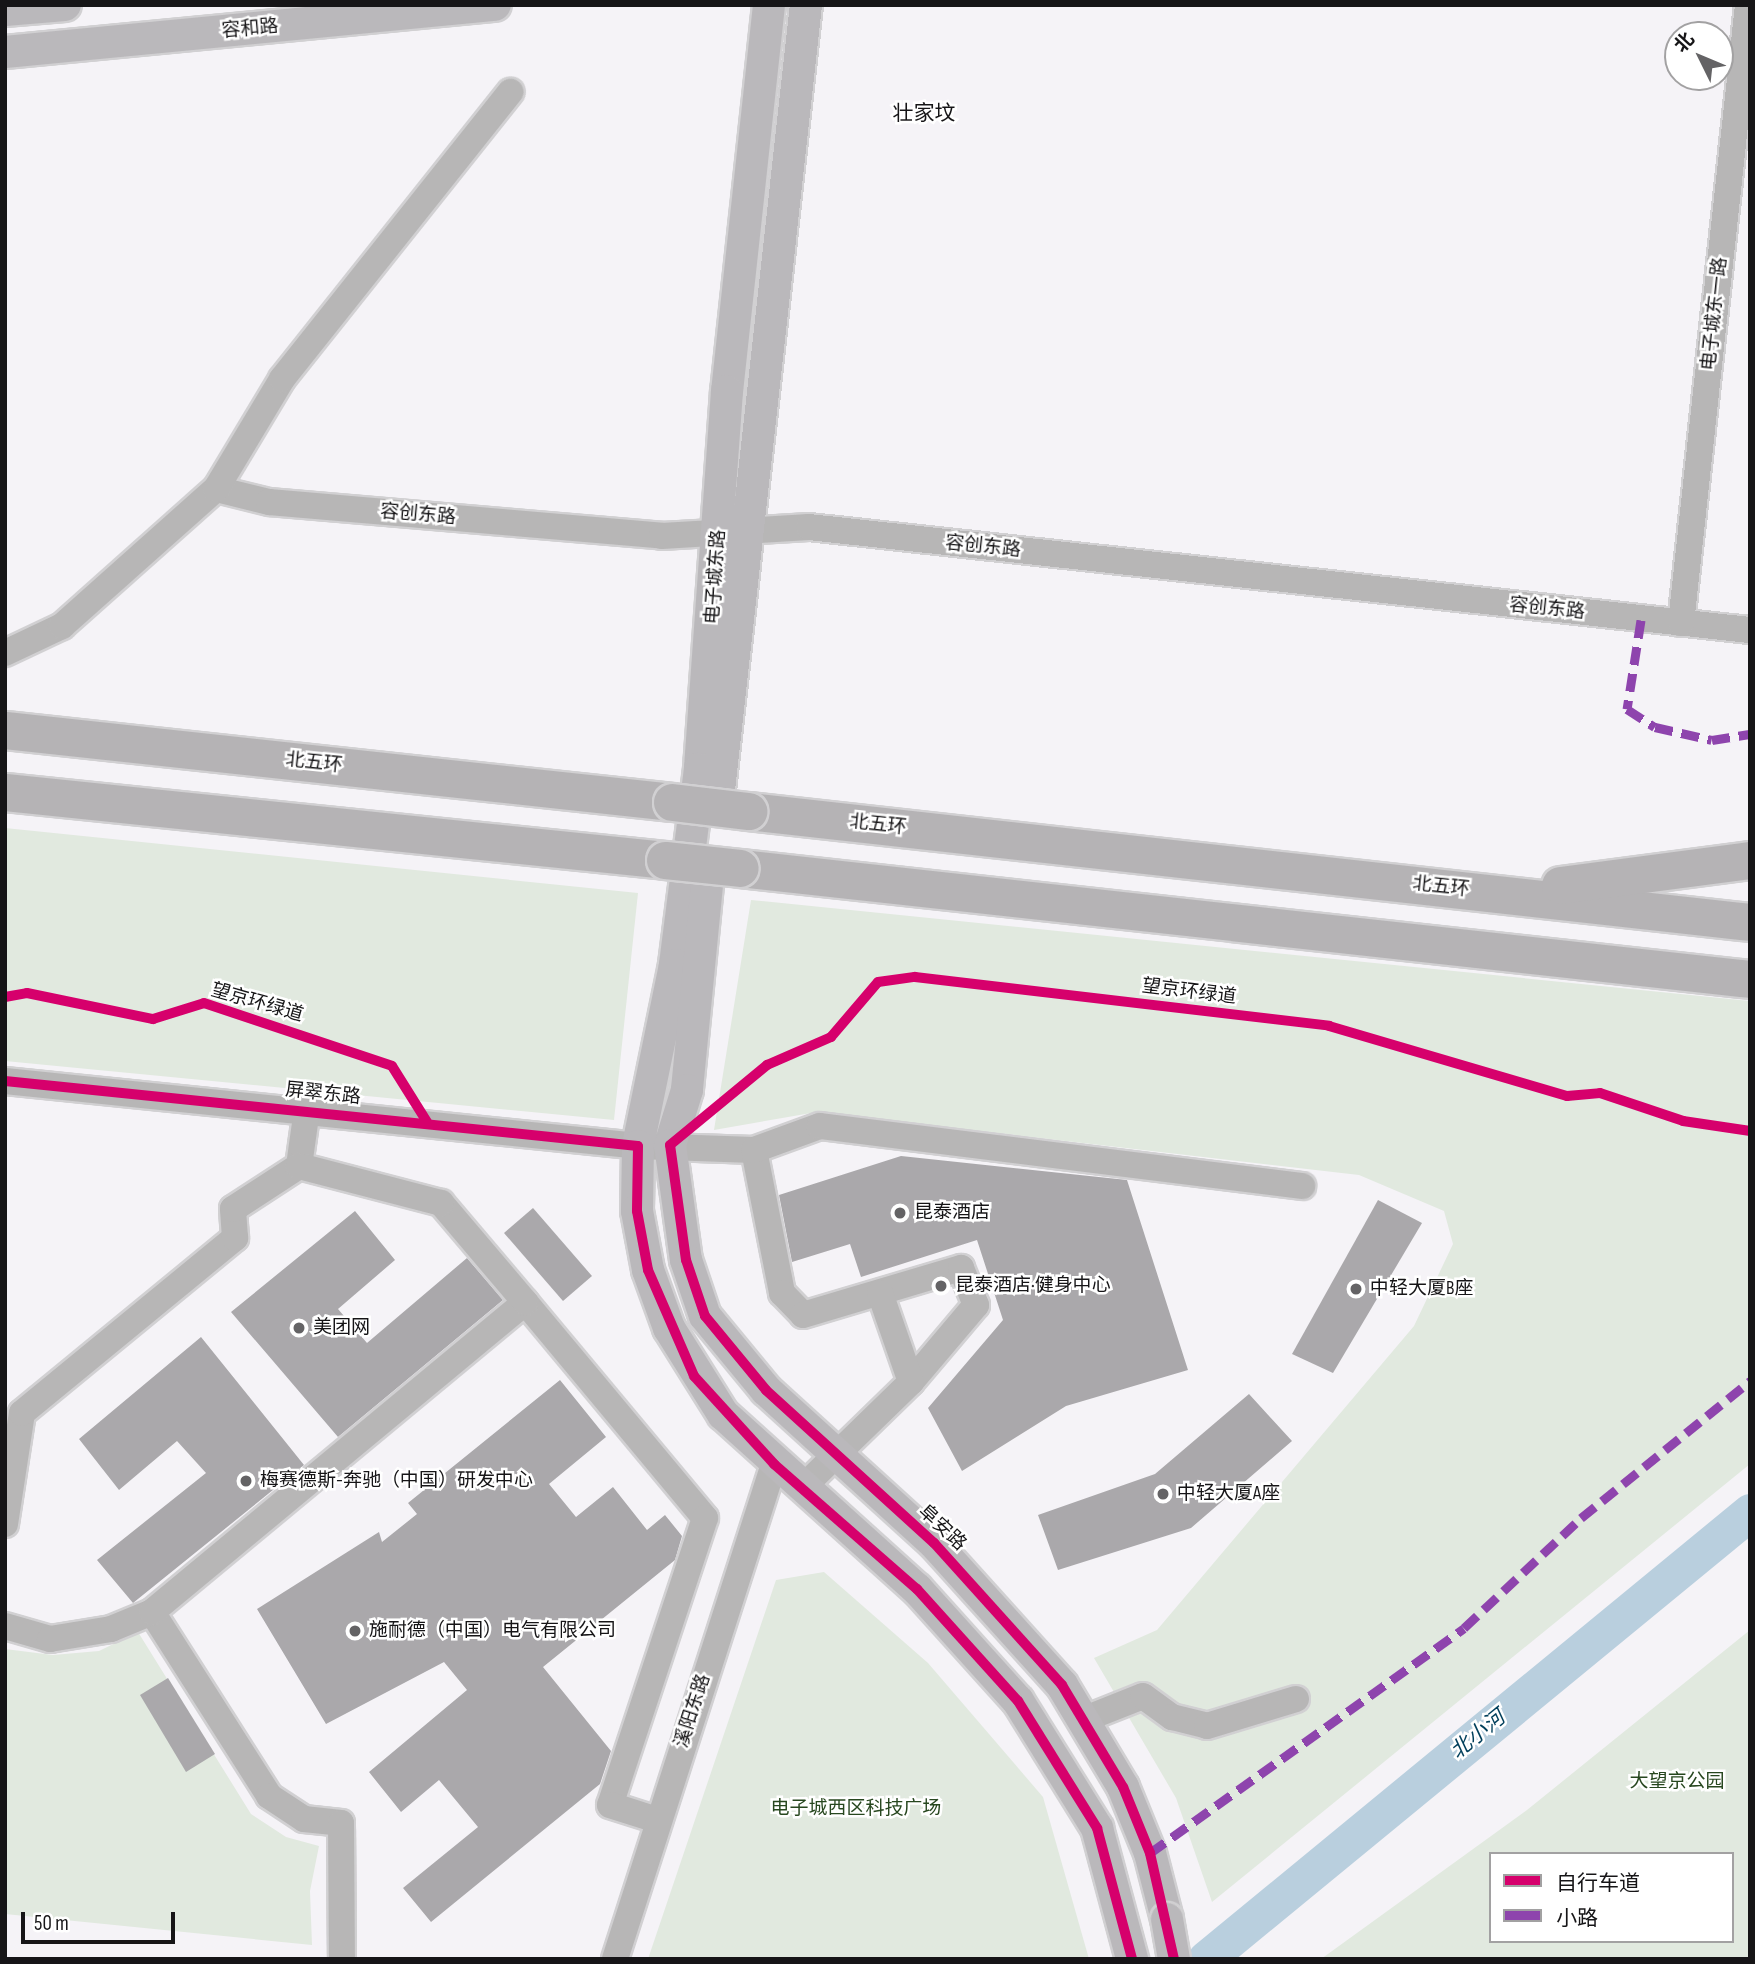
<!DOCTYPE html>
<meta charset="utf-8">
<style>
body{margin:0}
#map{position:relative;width:1755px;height:1964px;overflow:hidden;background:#f5f3f7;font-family:"Sofia Sans Condensed","Noto Sans SC",sans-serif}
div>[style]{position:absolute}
.green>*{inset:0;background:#e1e9df}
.river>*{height:37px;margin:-18.5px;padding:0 18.5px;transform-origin:18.5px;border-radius:18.5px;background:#b9cfde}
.building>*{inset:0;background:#aaa8ab}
.roads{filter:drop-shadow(2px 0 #d1d0d2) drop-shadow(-2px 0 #d1d0d2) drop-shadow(0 2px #d1d0d2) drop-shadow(0 -2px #d1d0d2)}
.minor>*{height:26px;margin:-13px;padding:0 13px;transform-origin:13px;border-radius:13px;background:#b7b6b6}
.major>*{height:32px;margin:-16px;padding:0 16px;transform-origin:16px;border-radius:16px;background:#bab8bb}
.highway>*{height:37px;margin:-18.5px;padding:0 18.5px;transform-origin:18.5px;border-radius:18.5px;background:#b5b3b5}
.bridges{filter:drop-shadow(2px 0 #d1d0d2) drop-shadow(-2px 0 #d1d0d2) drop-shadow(0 2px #d1d0d2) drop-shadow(0 -2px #d1d0d2)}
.major-bridge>*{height:32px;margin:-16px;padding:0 16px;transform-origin:16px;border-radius:16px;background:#bab8bb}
.highway-bridge>*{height:37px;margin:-18.5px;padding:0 18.5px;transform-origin:18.5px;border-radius:18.5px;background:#b5b3b5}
.quiet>*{height:9px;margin-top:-4.5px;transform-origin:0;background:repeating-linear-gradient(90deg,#8e44ad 0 18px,transparent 0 27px)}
.cycleway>*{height:10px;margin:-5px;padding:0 5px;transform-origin:5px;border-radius:5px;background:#d6006c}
.dots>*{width:19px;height:19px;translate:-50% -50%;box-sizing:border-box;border:4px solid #fff;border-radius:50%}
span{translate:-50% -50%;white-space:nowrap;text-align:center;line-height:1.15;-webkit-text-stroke:5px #fff;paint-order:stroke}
.street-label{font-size:19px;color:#161517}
.poi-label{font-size:19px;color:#161517}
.left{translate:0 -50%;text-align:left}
.park-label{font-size:19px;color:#27471f}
.neighbourhood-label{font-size:21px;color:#161517}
.water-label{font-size:21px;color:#003f5b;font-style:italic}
.frame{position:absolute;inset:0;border:7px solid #161517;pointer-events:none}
.legend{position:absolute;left:1489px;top:1852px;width:245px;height:91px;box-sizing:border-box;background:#fff;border:2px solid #a2a1a2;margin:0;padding:9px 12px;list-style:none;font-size:21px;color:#161517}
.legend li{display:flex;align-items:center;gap:14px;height:35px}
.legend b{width:35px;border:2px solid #a2a1a2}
.north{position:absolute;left:1664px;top:21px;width:70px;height:70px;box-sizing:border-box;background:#fff;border:2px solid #a2a1a2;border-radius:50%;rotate:313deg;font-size:19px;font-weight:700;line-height:28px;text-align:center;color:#161517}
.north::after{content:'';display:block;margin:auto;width:24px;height:32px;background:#646365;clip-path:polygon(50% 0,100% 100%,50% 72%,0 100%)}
.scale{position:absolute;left:21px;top:1912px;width:154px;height:32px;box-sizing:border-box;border:4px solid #161517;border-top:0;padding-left:9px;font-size:21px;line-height:24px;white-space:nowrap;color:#161517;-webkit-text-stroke:5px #fff;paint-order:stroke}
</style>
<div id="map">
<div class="green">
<div style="clip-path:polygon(5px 828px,638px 893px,614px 1120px,5px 1061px)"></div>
<div style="clip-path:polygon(751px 900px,1750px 1001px,1750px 1464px,1212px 1902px,1176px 1798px,1094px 1658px,1157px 1630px,1414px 1326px,1453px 1244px,1444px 1211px,1359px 1175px,817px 1112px,714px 1130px)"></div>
<div style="clip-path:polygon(824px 1572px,928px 1663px,1043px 1797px,1089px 1959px,648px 1959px,776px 1580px)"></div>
<div style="clip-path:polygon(evenodd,1750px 1630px,1750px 1959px,1321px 1959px,1527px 1810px,1750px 1630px,1491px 1854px,1732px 1854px,1732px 1941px,1491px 1941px,1491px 1854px)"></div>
<div style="clip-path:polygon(138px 1632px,251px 1814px,286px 1837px,319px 1846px,310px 1891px,312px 1945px,5px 1914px,5px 1649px,53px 1655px,99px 1651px)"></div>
</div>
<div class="river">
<div style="left:1206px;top:1959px;width:704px;rotate:-39.41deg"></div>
</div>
<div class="building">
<div style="clip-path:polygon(901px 1156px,1127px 1180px,1188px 1370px,1066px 1406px,962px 1471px,928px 1408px,1003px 1320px,977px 1240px,861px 1277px,850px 1244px,792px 1262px,779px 1195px)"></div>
<div style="clip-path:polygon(1378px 1200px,1422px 1223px,1333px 1373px,1292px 1354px)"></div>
<div style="clip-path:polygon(533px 1208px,592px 1276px,563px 1301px,504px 1233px)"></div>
<div style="clip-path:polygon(355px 1211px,395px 1260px,338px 1309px,367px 1343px,467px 1258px,503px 1300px,338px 1437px,231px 1312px)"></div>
<div style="clip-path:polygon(201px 1337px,304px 1465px,133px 1603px,97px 1560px,206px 1473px,177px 1441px,119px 1490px,79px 1439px)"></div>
<div style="clip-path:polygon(560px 1380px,606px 1437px,549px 1484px,576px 1517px,613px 1487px,647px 1530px,665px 1515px,682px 1536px,675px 1560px,543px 1667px,611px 1751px,600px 1784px,431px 1922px,403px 1888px,478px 1827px,439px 1780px,401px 1812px,369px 1772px,467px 1690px,444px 1662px,326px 1724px,257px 1609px,379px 1532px,382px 1542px,417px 1514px,408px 1503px)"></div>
<div style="clip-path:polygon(1249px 1394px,1292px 1441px,1191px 1528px,1058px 1570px,1038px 1515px,1155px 1474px)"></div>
<div style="clip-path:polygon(168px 1678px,215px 1754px,186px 1772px,140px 1695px)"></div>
</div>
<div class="roads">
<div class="minor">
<div style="left:216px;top:489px;width:55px;rotate:13.8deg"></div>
<div style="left:269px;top:502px;width:394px;rotate:4.9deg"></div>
<div style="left:662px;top:536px;width:147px;rotate:-3.5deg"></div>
<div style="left:809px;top:527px;width:947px;rotate:6.25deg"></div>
<div style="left:1681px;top:623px;width:622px;rotate:-83.81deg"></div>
<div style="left:5px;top:653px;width:63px;rotate:-25.3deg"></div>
<div style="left:62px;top:626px;width:206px;rotate:-41.7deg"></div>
<div style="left:216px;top:489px;width:128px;rotate:-59deg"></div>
<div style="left:282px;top:379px;width:367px;rotate:-51.5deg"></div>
<div style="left:5px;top:1081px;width:636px;rotate:5.86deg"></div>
<div style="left:638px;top:1146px;width:116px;rotate:2deg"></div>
<div style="left:754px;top:1150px;width:146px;rotate:78.9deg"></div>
<div style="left:782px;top:1293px;width:30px;rotate:46deg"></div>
<div style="left:803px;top:1315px;width:165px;rotate:-16.6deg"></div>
<div style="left:961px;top:1268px;width:40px;rotate:68deg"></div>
<div style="left:976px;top:1305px;width:101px;rotate:130.2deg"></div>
<div style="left:911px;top:1382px;width:152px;rotate:135.8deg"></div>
<div style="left:754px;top:1150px;width:70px;rotate:-20deg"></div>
<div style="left:820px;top:1126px;width:486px;rotate:7.1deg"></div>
<div style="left:880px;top:1293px;width:94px;rotate:70.8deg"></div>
<div style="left:525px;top:1302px;width:281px;rotate:50.2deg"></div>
<div style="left:705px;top:1518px;width:302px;rotate:108.3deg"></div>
<div style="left:610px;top:1805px;width:49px;rotate:17.7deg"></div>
<div style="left:5px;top:1524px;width:112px;rotate:-81.3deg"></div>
<div style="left:22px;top:1413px;width:276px;rotate:-39.4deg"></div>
<div style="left:235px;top:1238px;width:29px;rotate:-94deg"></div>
<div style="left:233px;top:1209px;width:79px;rotate:-33.1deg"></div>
<div style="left:299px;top:1166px;width:58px;rotate:-82deg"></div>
<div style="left:152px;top:1612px;width:218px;rotate:57.5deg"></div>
<div style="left:269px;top:1796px;width:42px;rotate:33.3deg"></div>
<div style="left:304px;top:1819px;width:37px;rotate:6deg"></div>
<div style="left:341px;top:1823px;width:136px;rotate:89.6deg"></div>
<div style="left:5px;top:1626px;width:47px;rotate:16.1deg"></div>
<div style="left:50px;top:1639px;width:62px;rotate:-9.3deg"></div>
<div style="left:111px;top:1629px;width:44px;rotate:-22.5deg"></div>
<div style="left:152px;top:1612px;width:485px;rotate:-39.7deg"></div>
<div style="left:525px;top:1302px;width:130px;rotate:-130.3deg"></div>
<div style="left:441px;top:1203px;width:147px;rotate:-165.4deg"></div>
<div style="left:1085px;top:1719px;width:62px;rotate:-21.6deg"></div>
<div style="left:1143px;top:1696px;width:36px;rotate:36deg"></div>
<div style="left:1172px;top:1717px;width:36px;rotate:14deg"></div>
<div style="left:1207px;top:1726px;width:93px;rotate:-16.9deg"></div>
<div style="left:615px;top:1959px;width:520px;rotate:-72.19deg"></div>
</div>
<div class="major">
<div style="left:769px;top:5px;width:388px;rotate:96.2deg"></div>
<div style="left:727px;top:391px;width:379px;rotate:94.1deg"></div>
<div style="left:700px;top:769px;width:198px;rotate:97.3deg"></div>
<div style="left:675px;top:965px;width:185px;rotate:101.6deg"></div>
<div style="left:638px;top:1146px;width:65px;rotate:90.9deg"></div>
<div style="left:637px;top:1211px;width:60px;rotate:79.4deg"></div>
<div style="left:648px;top:1270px;width:62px;rotate:70.1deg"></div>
<div style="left:669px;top:1328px;width:102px;rotate:57.9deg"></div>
<div style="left:723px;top:1414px;width:261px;rotate:42.1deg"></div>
<div style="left:917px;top:1589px;width:151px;rotate:48deg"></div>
<div style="left:1018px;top:1701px;width:150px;rotate:58.1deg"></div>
<div style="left:1097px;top:1828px;width:136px;rotate:75deg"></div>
<div style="left:5px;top:10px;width:60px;rotate:-4.8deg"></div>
<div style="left:5px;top:52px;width:492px;rotate:-5.5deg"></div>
<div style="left:718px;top:799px;width:799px;rotate:-83.68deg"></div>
<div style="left:707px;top:885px;width:206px;rotate:95.6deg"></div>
<div style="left:687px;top:1090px;width:58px;rotate:107.2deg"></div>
<div style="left:670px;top:1145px;width:116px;rotate:82.1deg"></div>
<div style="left:686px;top:1260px;width:59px;rotate:71.3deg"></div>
<div style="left:705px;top:1316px;width:96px;rotate:50.5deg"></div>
<div style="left:766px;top:1390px;width:227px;rotate:42.3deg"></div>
<div style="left:934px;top:1543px;width:191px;rotate:48deg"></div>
<div style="left:1062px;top:1685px;width:119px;rotate:59.1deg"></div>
<div style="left:1123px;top:1787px;width:71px;rotate:67.8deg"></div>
<div style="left:1150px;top:1853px;width:68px;rotate:75.6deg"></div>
</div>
<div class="highway">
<div style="left:5px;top:730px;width:671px;rotate:6.16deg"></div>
<div style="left:5px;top:792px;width:663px;rotate:5.88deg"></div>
<div style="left:748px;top:811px;width:1008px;rotate:6.32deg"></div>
<div style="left:740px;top:868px;width:1016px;rotate:6.27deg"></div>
<div style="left:1560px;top:885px;width:192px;rotate:-7.5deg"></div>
</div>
</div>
<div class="bridges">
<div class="major-bridge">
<div style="left:1167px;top:1919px;width:41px;rotate:80.1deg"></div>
</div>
<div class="highway-bridge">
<div style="left:672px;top:802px;width:77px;rotate:6.8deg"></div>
<div style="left:665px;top:860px;width:75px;rotate:6.1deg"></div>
</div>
</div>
<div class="quiet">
<div style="left:1641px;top:620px;width:90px;rotate:98.9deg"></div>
<div style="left:1627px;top:709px;width:33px;rotate:33deg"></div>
<div style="left:1655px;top:727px;width:58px;rotate:12.8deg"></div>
<div style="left:1712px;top:740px;width:38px;rotate:-9deg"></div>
<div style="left:1150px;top:1853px;width:386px;rotate:-35.6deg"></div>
<div style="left:1464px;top:1628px;width:161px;rotate:-43.2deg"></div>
<div style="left:1581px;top:1518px;width:218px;rotate:-39deg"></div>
</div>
<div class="cycleway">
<div style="left:5px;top:997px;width:22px;rotate:-10deg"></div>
<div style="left:27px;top:993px;width:129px;rotate:11.7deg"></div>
<div style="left:153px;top:1019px;width:53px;rotate:-17.4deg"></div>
<div style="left:204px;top:1003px;width:198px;rotate:18.5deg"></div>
<div style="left:392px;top:1066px;width:66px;rotate:58deg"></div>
<div style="left:5px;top:1081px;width:636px;rotate:5.86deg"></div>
<div style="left:638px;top:1146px;width:65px;rotate:90.9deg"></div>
<div style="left:637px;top:1211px;width:60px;rotate:79.4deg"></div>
<div style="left:648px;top:1270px;width:116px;rotate:66.5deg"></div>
<div style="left:694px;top:1376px;width:119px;rotate:47.7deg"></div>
<div style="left:774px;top:1464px;width:190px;rotate:41.2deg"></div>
<div style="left:917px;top:1589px;width:151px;rotate:48deg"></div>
<div style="left:1018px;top:1701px;width:150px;rotate:58.1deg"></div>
<div style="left:1097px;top:1828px;width:136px;rotate:75deg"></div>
<div style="left:1174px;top:1959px;width:109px;rotate:-102.8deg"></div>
<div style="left:1150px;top:1853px;width:71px;rotate:-112.2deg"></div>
<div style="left:1123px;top:1787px;width:119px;rotate:-120.9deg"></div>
<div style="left:1062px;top:1685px;width:191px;rotate:-132deg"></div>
<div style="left:934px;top:1543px;width:227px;rotate:-137.7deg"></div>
<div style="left:766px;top:1390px;width:96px;rotate:-129.5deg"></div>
<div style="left:705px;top:1316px;width:59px;rotate:-108.7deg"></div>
<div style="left:686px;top:1260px;width:116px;rotate:-97.9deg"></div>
<div style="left:670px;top:1145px;width:126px;rotate:-39.5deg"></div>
<div style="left:767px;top:1065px;width:70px;rotate:-23.6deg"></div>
<div style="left:831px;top:1037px;width:72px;rotate:-49.5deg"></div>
<div style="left:878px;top:982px;width:37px;rotate:-8deg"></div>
<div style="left:915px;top:977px;width:417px;rotate:6.7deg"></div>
<div style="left:1329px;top:1026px;width:248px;rotate:16.4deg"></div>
<div style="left:1567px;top:1096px;width:33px;rotate:-5deg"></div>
<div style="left:1600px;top:1093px;width:88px;rotate:18.6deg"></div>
<div style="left:1683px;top:1121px;width:68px;rotate:8.5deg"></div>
</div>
<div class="dots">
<div style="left:900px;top:1213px;background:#646365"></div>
<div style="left:941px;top:1286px;background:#646365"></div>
<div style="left:1356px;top:1289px;background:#646365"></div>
<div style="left:299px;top:1328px;background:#646365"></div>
<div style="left:246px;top:1481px;background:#646365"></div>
<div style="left:1163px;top:1494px;background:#646365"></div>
<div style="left:355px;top:1631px;background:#646365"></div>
</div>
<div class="street-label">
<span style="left:250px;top:29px;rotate:-5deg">容和路</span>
<span style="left:1715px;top:314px;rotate:-84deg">电子城东一路</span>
<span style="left:418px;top:515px;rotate:5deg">容创东路</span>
<span style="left:983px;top:547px;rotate:6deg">容创东路</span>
<span style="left:716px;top:577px;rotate:-86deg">电子城东路</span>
<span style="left:1547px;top:609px;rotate:6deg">容创东路</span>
<span style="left:314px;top:763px;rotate:6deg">北五环</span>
<span style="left:878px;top:825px;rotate:6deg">北五环</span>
<span style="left:1441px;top:887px;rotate:6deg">北五环</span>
<span style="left:1189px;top:992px;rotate:7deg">望京环绿道</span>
<span style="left:257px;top:1003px;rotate:16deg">望京环绿道</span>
<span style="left:323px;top:1094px;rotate:6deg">屏翠东路</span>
<span style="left:942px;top:1528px;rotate:43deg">阜安路</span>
<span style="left:693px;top:1711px;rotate:-72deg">溪阳东路</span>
</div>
<div class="poi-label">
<span class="left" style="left:914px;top:1213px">昆泰酒店</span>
<span class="left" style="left:955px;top:1286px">昆泰酒店·健身中心</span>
<span class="left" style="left:1370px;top:1289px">中轻大厦B座</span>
<span class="left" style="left:313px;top:1328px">美团网</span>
<span class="left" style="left:260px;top:1481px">梅赛德斯-奔驰（中国）研发中心</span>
<span class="left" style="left:1177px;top:1494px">中轻大厦A座</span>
<span class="left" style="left:369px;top:1631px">施耐德（中国）电气有限公司</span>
</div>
<div class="park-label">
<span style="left:1677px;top:1782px">大望京公园</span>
<span style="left:856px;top:1809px">电子城西区科技广场</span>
</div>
<div class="neighbourhood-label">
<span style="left:924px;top:114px">壮家坟</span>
</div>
<div class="water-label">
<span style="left:1478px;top:1735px;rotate:-39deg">北小河</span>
</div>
<div class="frame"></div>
<ul class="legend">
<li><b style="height:9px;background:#d6006c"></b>自行车道</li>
<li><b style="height:9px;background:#8e44ad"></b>小路</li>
</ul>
<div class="north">北</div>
<div class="scale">50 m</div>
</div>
